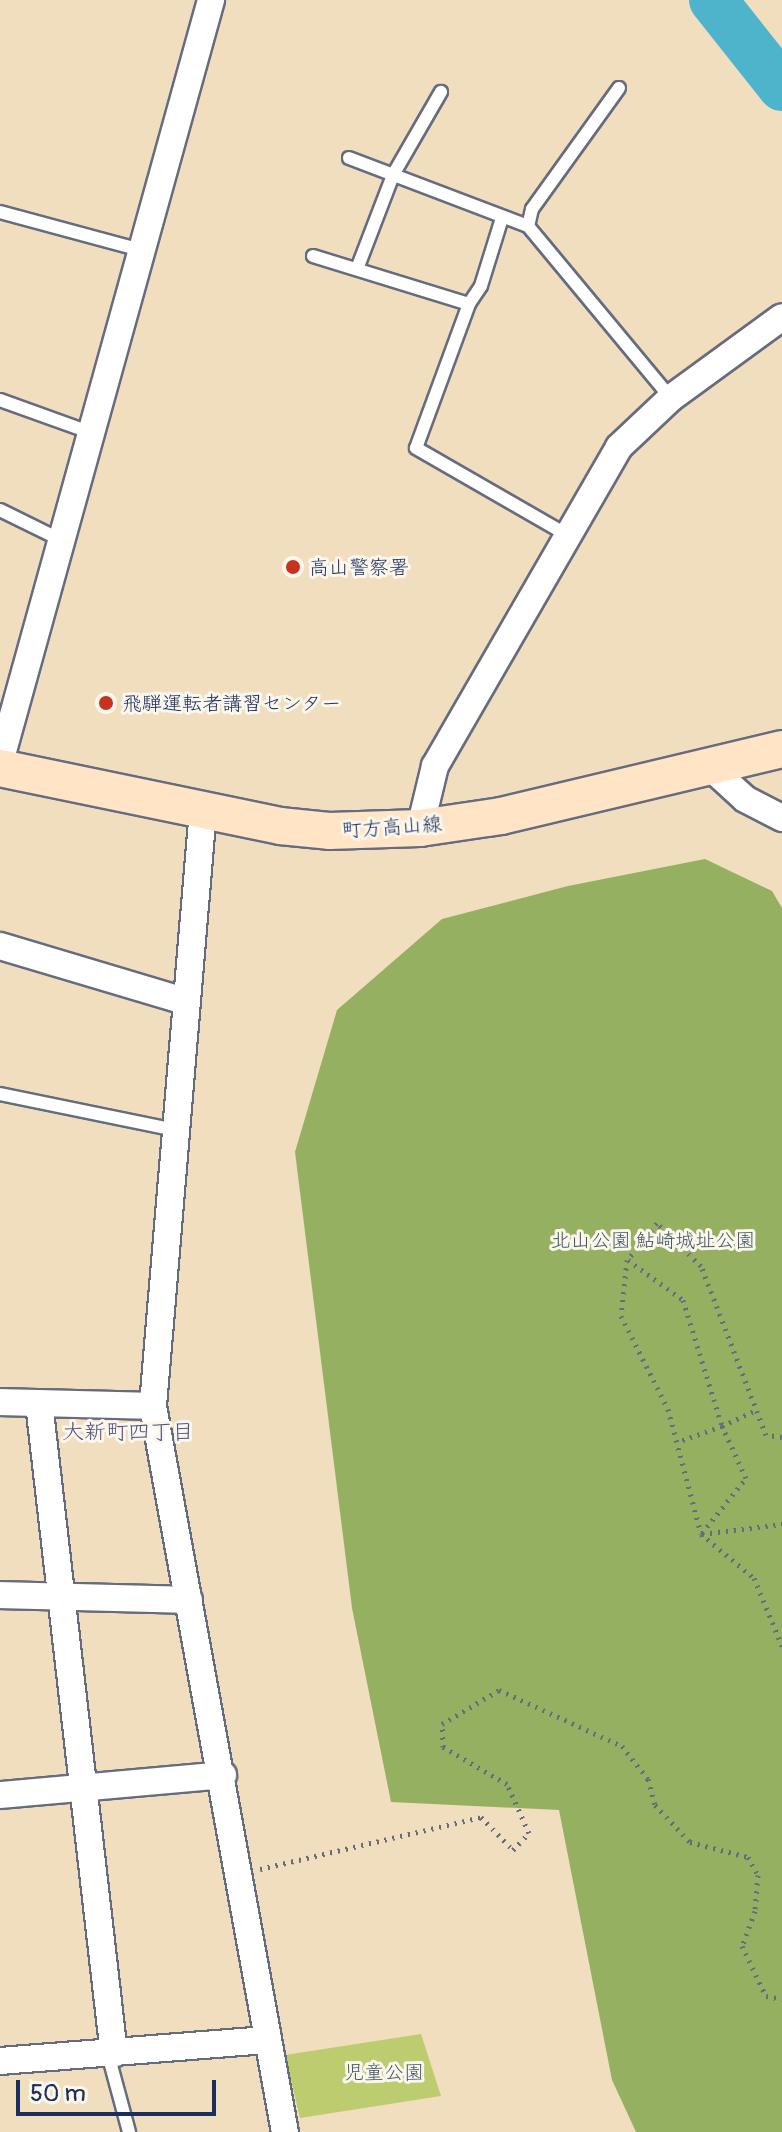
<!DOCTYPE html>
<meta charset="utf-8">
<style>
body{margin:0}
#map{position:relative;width:782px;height:2132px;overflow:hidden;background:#f1debe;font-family:Pangolin,"Klee One",sans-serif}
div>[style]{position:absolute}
.green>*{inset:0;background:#bdcc6f}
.forest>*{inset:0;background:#96b062}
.river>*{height:48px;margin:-24px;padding:0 24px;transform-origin:24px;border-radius:24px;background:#4db4cc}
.path>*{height:5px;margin-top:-2.5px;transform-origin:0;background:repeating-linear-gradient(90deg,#666c80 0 2px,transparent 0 8px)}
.roads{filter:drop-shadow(2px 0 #666c80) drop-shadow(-2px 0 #666c80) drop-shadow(0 2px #666c80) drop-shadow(0 -2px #666c80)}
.service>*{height:12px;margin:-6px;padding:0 6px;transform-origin:6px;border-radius:6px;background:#fff}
.minor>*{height:26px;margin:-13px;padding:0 13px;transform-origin:13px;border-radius:13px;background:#fff}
.secondary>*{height:36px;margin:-18px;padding:0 18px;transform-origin:18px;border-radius:18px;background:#ffe4c6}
.dots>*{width:22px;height:22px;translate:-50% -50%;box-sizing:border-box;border:4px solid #fbf7ec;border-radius:50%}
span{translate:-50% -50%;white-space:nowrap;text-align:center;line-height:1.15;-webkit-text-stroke:6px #fbf7ec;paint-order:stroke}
.poi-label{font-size:20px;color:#1b2f5e}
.left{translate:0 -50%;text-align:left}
.street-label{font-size:20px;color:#1b2f5e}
.park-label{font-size:20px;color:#445662}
.neighbourhood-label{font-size:22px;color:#545284}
.scale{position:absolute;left:16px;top:2080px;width:200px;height:36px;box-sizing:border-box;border:4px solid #1b2f5e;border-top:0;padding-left:10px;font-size:24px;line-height:28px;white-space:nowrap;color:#1b2f5e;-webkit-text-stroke:6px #fbf7ec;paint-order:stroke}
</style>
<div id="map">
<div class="green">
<div style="clip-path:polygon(421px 2034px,441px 2096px,300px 2118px,285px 2055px)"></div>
</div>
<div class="forest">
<div style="clip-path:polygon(705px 859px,772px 891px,782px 908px,782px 2132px,636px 2132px,612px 2080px,559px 1810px,391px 1802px,352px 1608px,295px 1152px,337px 1010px,442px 919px,568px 886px)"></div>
</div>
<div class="river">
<div style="left:713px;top:0;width:111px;rotate:51.6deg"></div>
</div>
<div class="path">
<div style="left:628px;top:1260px;width:68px;rotate:36deg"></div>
<div style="left:683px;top:1300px;width:132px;rotate:72.8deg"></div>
<div style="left:722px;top:1426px;width:48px;rotate:160.4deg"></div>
<div style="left:782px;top:1437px;width:16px;rotate:-173deg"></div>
<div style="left:766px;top:1435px;width:181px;rotate:-111deg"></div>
<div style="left:701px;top:1266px;width:62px;rotate:-135.7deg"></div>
<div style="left:657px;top:1223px;width:48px;rotate:129deg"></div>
<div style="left:627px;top:1260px;width:56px;rotate:96.1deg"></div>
<div style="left:621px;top:1316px;width:104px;rotate:63.2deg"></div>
<div style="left:668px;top:1409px;width:129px;rotate:75.2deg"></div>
<div style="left:701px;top:1534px;width:69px;rotate:39.7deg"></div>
<div style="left:754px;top:1578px;width:74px;rotate:67.6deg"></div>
<div style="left:702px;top:1533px;width:70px;rotate:-51.3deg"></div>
<div style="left:746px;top:1478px;width:57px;rotate:-114.8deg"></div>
<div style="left:722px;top:1426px;width:38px;rotate:-25deg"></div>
<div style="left:702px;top:1534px;width:81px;rotate:-7.1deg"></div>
<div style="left:260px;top:1869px;width:227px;rotate:-13.2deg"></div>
<div style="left:481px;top:1817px;width:46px;rotate:45.9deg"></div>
<div style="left:513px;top:1850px;width:23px;rotate:-47deg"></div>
<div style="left:529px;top:1833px;width:54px;rotate:-114.2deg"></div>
<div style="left:507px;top:1784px;width:74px;rotate:-150deg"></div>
<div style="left:443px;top:1747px;width:23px;rotate:-92deg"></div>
<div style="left:442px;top:1724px;width:66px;rotate:-30.8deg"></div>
<div style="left:499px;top:1690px;width:135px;rotate:24.5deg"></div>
<div style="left:622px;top:1746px;width:42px;rotate:51.8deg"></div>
<div style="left:648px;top:1779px;width:27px;rotate:75deg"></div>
<div style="left:655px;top:1805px;width:51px;rotate:46.6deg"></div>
<div style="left:690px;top:1842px;width:60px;rotate:14.5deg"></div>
<div style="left:748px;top:1857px;width:21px;rotate:61deg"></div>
<div style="left:758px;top:1875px;width:36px;rotate:95deg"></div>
<div style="left:755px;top:1911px;width:37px;rotate:110deg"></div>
<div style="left:742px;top:1946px;width:55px;rotate:64.4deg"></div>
<div style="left:766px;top:1996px;width:16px;rotate:11deg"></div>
</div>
<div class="roads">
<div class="service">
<div style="left:619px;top:88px;width:149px;rotate:125.7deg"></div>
<div style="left:532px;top:209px;width:17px;rotate:103deg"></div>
<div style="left:528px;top:226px;width:224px;rotate:50.3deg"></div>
<div style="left:349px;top:158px;width:191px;rotate:20.8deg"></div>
<div style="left:0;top:212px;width:146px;rotate:15.1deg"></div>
<div style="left:502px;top:218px;width:71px;rotate:107.2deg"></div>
<div style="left:481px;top:286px;width:22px;rotate:124deg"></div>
<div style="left:469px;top:304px;width:153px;rotate:110.2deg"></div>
<div style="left:416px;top:448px;width:174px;rotate:29.9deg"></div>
<div style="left:313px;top:256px;width:163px;rotate:17.1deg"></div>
<div style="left:357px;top:269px;width:101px;rotate:-69deg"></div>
<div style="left:393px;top:175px;width:96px;rotate:-60deg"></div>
<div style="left:0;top:400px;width:95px;rotate:19.8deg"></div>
<div style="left:0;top:510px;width:66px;rotate:26.2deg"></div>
<div style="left:0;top:1094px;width:180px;rotate:11.6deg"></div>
<div style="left:108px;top:2054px;width:81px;rotate:74.9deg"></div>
</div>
<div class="minor">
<div style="left:0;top:762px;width:791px;rotate:-74.52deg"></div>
<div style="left:710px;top:767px;width:47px;rotate:42.4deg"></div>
<div style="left:745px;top:799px;width:42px;rotate:27.2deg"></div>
<div style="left:203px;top:810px;width:598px;rotate:94.8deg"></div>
<div style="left:153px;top:1406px;width:738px;rotate:79.7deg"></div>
<div style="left:420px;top:828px;width:64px;rotate:-76.4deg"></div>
<div style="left:435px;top:766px;width:368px;rotate:-60deg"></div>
<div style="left:619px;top:447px;width:71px;rotate:-43.3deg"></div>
<div style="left:671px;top:398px;width:137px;rotate:-36.1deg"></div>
<div style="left:0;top:946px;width:193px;rotate:16.6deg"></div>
<div style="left:0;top:1402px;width:153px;rotate:1.5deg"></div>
<div style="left:39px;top:1403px;width:655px;rotate:83.43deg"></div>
<div style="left:0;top:1595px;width:189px;rotate:1.5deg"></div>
<div style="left:0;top:1795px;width:224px;rotate:-5.1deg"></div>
<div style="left:0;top:2061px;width:269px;rotate:-4.5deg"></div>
</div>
<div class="secondary">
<div style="left:0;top:768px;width:286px;rotate:11.7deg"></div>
<div style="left:280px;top:826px;width:49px;rotate:5.8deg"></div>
<div style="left:329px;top:831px;width:91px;rotate:-1.9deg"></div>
<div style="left:420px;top:828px;width:82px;rotate:-8.4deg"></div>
<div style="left:501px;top:816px;width:289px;rotate:-13.4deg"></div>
</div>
</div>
<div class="dots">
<div style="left:293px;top:567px;background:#c8321e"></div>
<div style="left:106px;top:703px;background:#c8321e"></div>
</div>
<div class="poi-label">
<span class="left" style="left:309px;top:567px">高山警察署</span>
<span class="left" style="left:122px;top:703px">飛騨運転者講習センター</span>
</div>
<div class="street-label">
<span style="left:392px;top:827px;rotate:-4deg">町方高山線</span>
</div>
<div class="park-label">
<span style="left:653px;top:1240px">北山公園 鮎崎城址公園</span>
<span style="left:384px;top:2072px">児童公園</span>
</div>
<div class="neighbourhood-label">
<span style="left:128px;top:1433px">大新町四丁目</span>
</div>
<div class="scale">50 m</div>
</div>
